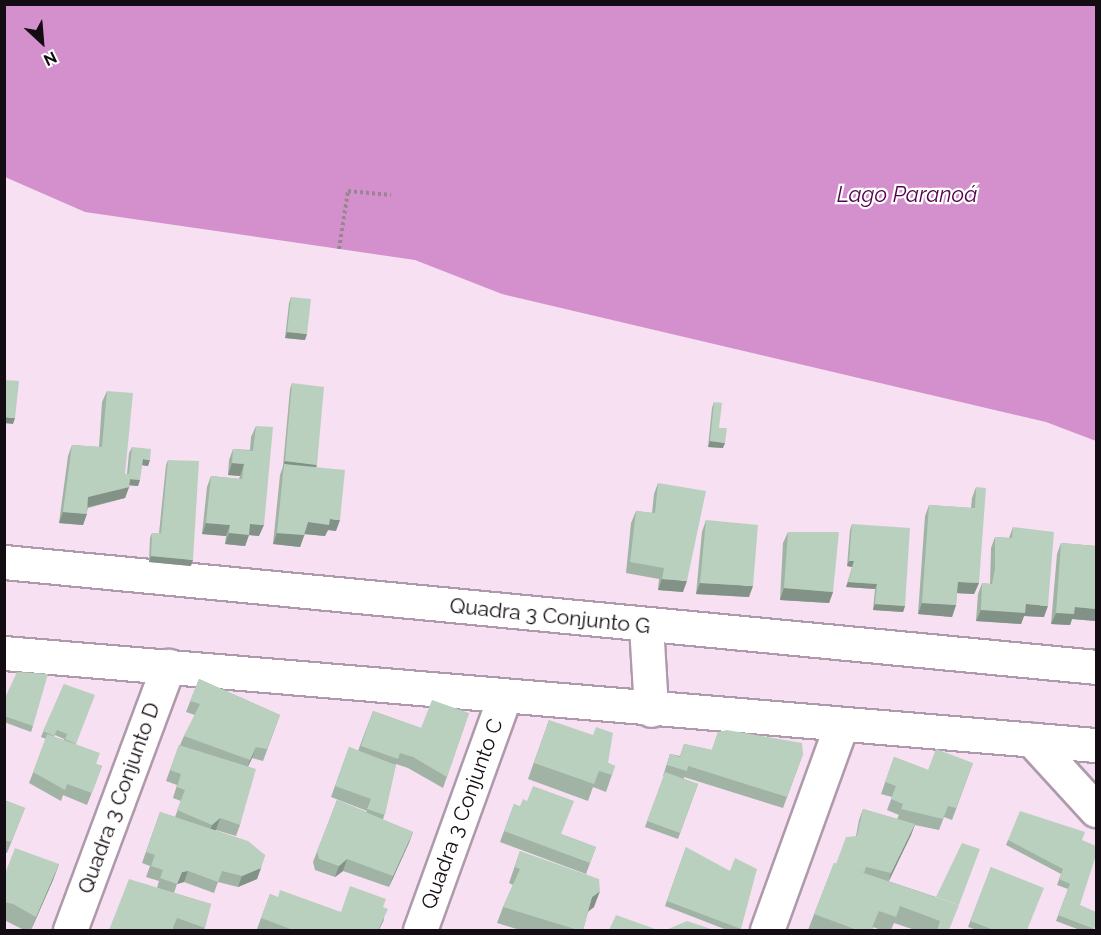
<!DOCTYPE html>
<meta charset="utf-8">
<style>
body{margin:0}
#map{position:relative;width:1101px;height:935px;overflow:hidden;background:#f6e0f2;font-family:Raleway,sans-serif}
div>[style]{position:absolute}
.water>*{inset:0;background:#d490cc}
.path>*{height:4px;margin-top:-2px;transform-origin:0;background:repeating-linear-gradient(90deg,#958692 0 3px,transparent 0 6px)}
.roads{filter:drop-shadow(2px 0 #ae9aab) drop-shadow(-2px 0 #ae9aab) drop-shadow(0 2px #ae9aab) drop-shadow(0 -2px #ae9aab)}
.minor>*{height:33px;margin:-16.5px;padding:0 16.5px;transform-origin:16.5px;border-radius:16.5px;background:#fff}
.wall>*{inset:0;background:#a0b3a4}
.shaded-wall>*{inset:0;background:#829286}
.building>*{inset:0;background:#bad0bf}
span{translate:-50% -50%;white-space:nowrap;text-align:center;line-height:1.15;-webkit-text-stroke:4.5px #fff;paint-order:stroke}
.street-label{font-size:21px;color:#130c12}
.water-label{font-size:22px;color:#540050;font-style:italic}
.frame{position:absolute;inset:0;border:6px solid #130c12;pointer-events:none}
.north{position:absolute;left:12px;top:12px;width:60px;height:60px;-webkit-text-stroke:4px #fff;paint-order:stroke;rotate:154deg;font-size:16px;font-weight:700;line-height:24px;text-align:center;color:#130c12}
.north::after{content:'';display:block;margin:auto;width:21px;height:27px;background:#130c12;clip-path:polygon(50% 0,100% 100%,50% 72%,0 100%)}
</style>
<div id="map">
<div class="water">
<div style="clip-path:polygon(5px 4px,1096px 5px,1096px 441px,1046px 422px,502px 294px,415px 260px,85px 212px,5px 177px)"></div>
</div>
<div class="path">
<div style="left:339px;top:249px;width:59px;rotate:-81.2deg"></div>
<div style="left:348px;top:191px;width:43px;rotate:5.3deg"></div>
</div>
<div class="roads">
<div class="minor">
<div style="left:4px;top:562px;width:1097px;rotate:5.49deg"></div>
<div style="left:646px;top:625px;width:85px;rotate:86.6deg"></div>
<div style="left:4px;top:653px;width:1096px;rotate:4.82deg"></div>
<div style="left:1032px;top:740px;width:95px;rotate:47.6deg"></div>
<div style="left:70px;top:930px;width:282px;rotate:-69.6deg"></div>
<div style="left:420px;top:930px;width:247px;rotate:-70.1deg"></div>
<div style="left:767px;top:930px;width:217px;rotate:-70.1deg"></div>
</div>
</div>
<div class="wall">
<div style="clip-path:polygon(291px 297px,305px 340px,285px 338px,289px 303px)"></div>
<div style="clip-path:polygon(292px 383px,316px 467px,336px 531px,328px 530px,325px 536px,305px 534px,300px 547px,273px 544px,280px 475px,283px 466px,290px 389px)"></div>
<div style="clip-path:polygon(107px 391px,125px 474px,127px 474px,129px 453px,132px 447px,148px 466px,142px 465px,138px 486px,130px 485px,125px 498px,88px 508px,83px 525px,59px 523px,68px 456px,72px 445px,99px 447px,102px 402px)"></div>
<div style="clip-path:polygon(714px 402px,723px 448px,708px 447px,712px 408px)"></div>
<div style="clip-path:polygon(256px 426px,259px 536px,249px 535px,245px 546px,225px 544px,226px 536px,202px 534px,207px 487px,211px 476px,239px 479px,240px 476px,228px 475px,229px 460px,233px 449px,250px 450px,251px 437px)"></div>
<div style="clip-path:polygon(168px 460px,191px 566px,149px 562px,150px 538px,152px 533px,159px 533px,166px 465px)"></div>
<div style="clip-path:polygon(658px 483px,683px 592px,658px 590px,659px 579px,626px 573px,631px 523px,636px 511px,652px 513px,654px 494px)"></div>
<div style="clip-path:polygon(976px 487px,979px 583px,974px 594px,957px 593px,956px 605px,952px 617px,918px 614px,925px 516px,929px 505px,971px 508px,972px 498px)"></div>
<div style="clip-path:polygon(706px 520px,749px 597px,696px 594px,702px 532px)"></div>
<div style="clip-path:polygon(852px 524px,905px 606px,903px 612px,873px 610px,875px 589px,846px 587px,852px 567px,847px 566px,850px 530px)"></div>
<div style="clip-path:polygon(1013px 527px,1044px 617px,1024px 616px,1021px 624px,976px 621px,978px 594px,982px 583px,990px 584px,991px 548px,995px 537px,1009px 538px)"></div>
<div style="clip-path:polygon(788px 532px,833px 592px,829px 603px,780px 600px,783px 543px)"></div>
<div style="clip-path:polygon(1061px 543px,1096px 546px,1096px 621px,1072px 619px,1070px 625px,1051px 624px,1057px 554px)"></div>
<div style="clip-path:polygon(199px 679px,280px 715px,263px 761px,252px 758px,248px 766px,240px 825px,236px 836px,216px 830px,215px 830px,265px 855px,257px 879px,238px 887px,218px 882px,214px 893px,184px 882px,177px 884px,174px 893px,211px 904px,204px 930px,177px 930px,173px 929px,157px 888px,159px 881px,146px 877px,150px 866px,142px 863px,160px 812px,175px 817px,181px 801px,173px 798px,177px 785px,166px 781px,179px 745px,180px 745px,184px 736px,195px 715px,186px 712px)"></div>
<div style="clip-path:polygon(evenodd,64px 684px,76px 745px,96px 764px,102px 766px,87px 805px,63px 795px,61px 801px,29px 783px,46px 739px,41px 737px,64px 684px,55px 735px,64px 739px,64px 740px,54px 737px,55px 735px)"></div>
<div style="clip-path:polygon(4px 700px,33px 726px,31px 732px,4px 722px)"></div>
<div style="clip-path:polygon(373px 711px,421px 728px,469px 713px,443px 788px,408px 768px,396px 764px,383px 820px,413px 832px,389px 887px,343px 871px,335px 877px,315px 870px,313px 862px,337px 800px,366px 812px,367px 811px,331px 797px,349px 747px,358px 751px)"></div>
<div style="clip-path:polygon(549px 720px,608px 763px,615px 766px,606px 792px,593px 787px,588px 801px,528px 779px)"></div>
<div style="clip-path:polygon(718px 732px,803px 754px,783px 808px,684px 777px,684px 779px,698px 784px,678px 839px,645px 827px,664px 776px,663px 776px,670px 754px,680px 756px,684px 744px,712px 750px)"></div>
<div style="clip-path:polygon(894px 757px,928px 770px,973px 763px,952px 820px,944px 817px,939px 830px,915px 825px,911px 835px,888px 881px,936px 897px,949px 930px,915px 930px,894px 923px,891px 930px,881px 930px,873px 927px,872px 930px,808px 930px,834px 863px,836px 864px,856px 836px,859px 820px,863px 809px,897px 819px,899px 815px,887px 810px,892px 797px,881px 794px)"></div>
<div style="clip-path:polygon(4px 800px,25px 808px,7px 853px,4px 852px)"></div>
<div style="clip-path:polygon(514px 804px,561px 834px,596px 847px,586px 874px,500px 842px)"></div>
<div style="clip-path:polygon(1008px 840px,1082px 840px,1080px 905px,1096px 922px,1093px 930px,1080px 930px,1056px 921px,1068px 889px,1057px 885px,1061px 874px,1006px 845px)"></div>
<div style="clip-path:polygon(686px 847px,741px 929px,740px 930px,727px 930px,665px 906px)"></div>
<div style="clip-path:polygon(520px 851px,594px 907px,588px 912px,583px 930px,520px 930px,497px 923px,503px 907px,513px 885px,509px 883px)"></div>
<div style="clip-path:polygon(59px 864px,53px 880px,31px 930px,24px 930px,4px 920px,4px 876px)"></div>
<div style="clip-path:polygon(991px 867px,1027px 930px,977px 930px,968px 927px)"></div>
<div style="clip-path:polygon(270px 894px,277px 897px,340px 912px,383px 907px,384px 920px,379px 930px,261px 930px,257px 929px)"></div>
</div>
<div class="shaded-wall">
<div style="clip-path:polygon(287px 332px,307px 334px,305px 340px,285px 338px)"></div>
<div style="clip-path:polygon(4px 417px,15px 418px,13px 424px,4px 423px)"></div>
<div style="clip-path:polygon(710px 441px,725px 443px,723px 448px,708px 447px)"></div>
<div style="clip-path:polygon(143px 459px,150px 460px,148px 466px,141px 465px)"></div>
<div style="clip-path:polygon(285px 461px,317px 465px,315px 470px,283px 467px)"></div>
<div style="clip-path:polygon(232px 463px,244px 464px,240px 476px,228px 475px)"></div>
<div style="clip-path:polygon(128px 479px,140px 480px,138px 486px,126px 485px)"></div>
<div style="clip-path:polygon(129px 487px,125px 498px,84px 508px,88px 497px)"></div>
<div style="clip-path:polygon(63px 512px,87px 514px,83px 525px,59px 523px)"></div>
<div style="clip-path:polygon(330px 519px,340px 520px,336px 531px,328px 530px,325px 536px,304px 534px,308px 522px)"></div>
<div style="clip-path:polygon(206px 523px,230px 525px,226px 536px,202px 534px)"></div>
<div style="clip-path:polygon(250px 524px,264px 525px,259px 536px,249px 535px,245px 546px,225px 544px,229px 533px)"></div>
<div style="clip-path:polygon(277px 533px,304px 535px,300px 547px,273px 544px)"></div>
<div style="clip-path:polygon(151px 556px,193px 560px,191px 566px,149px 562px)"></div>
<div style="clip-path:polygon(849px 561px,854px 561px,852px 567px,847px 566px)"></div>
<div style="clip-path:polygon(662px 579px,687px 581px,683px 592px,658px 590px)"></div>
<div style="clip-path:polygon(848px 582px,877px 584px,875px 589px,846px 587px)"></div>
<div style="clip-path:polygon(958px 582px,979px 583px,974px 594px,954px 593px)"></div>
<div style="clip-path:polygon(700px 583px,753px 586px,749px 597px,696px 594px)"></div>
<div style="clip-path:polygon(784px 588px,833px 592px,829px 603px,780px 600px)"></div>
<div style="clip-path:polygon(922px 603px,956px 605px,952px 617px,918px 614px)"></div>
<div style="clip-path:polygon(875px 604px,905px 606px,903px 612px,873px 610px)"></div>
<div style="clip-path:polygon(1026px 604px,1048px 606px,1044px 617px,1024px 616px,1021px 624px,976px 621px,981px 610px)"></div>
<div style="clip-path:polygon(1075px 607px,1096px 609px,1096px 621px,1072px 619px,1070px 625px,1051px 624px,1056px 613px)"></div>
<div style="clip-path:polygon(256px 747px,252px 758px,246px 771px,250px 760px)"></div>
<div style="clip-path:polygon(220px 818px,216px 830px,208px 836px,212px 825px)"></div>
<div style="clip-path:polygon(915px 824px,911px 835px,887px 885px,891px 873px)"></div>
<div style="clip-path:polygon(413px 832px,409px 843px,389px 887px,393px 876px)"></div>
<div style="clip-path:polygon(347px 859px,343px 871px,335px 877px,339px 866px)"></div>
<div style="clip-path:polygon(59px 864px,53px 880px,31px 930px,36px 917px)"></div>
<div style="clip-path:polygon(261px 868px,257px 879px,238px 887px,242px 876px)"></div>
<div style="clip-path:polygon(188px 871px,184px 882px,177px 884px,182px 872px)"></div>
<div style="clip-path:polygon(600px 891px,594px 907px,586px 913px,592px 897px)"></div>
</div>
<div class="building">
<div style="clip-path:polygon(291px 297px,311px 299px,307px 334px,287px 332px)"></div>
<div style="clip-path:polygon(4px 380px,19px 381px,15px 418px,4px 417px)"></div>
<div style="clip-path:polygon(292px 383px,324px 387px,317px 465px,285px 461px)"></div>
<div style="clip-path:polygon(107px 391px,133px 393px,125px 474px,131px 474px,129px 487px,88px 497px,87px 514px,63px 512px,72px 445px,102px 447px)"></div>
<div style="clip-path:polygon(714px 402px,722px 403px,719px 428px,727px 428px,725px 443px,710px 441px)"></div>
<div style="clip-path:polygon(256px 426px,273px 427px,264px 525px,250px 524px,249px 535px,229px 533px,230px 525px,206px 523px,211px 476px,242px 479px,244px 464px,232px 463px,233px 449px,253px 451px)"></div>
<div style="clip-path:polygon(132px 447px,151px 449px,150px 460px,143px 459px,140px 480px,130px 479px,131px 474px,129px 474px)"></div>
<div style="clip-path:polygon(168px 460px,199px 461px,193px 560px,151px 556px,152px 533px,161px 533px)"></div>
<div style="clip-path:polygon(284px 464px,345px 470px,340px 520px,330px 519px,329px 525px,308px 522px,304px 535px,277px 533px)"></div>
<div style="clip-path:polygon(658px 483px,706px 491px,687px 581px,662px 579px,664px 568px,630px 562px,636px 511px,655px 513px)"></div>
<div style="clip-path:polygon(976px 487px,986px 488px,979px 583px,958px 582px,956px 605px,922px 603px,929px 505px,975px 508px)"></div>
<div style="clip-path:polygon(706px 520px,758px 525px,753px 586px,700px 583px)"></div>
<div style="clip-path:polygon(852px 524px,910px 528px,905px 606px,875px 604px,877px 584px,848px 582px,854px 561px,849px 561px)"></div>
<div style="clip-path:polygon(1013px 527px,1054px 532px,1048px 606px,1026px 604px,1025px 613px,981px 610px,982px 583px,992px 584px,995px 569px,995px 537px,1012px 538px)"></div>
<div style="clip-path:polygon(788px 532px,839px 532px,833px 592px,784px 588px)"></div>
<div style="clip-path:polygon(1061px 543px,1096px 546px,1096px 609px,1075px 607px,1074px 614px,1056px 613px)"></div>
<div style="clip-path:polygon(17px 672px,48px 674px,33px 726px,4px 716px,4px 700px)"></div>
<div style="clip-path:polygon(199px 679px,280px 715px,267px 749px,256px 747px,250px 760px,184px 736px,200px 704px,190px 701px)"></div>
<div style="clip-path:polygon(64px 684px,95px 695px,76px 744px,65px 739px,67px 734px,57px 730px,54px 736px,43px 731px)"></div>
<div style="clip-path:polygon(432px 700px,469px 713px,447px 777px,413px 757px,400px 753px,398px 759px,361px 746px,373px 711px,421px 728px)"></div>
<div style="clip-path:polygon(549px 720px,593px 735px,596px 727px,613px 733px,608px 763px,615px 766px,612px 775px,599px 771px,594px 784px,534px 763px)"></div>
<div style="clip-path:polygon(727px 730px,802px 743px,803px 754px,787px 797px,688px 766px,687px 771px,667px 765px,670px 754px,680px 757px,684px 744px,712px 750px,718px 732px)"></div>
<div style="clip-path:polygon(47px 734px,100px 753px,96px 764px,102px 766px,92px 793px,67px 784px,65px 790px,33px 772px)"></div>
<div style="clip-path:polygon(179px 745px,256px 769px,240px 825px,220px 818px,212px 825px,177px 810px,185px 790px,177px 787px,181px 774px,170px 770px)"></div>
<div style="clip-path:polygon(349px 747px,396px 765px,385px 815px,367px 809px,371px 799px,335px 786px)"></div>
<div style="clip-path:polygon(936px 749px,973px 763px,956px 808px,948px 806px,943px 819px,901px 809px,903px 804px,891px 799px,896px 786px,885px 782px,894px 757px,928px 770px)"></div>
<div style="clip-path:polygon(665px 772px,698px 784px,680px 833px,647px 821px)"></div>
<div style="clip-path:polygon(533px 786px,574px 801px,561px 834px,596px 847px,590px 863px,504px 831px,514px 804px,520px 806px,523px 799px,527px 801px)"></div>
<div style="clip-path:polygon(4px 800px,25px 808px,11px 842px,4px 840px)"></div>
<div style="clip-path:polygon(337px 800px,413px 832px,393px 876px,347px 859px,339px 866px,319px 859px,317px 851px)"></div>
<div style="clip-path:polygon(863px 809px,915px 824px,891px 873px,866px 867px,864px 873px,836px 864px,846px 837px,857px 836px)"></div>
<div style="clip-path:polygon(1020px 811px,1085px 832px,1082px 840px,1096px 846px,1096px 855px,1080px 905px,1096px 912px,1096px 922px,1094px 929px,1058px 915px,1070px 884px,1059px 879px,1063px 869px,1008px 840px)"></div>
<div style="clip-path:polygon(160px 812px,248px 841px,265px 855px,261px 868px,242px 876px,222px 871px,218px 882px,188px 871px,182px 872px,177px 884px,160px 878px,163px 870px,151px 866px,155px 855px,146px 852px)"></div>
<div style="clip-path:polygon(962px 843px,980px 849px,955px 915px,959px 905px,936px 897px)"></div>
<div style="clip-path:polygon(686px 847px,730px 871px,735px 858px,757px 869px,741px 929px,667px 901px)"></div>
<div style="clip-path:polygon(15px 848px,59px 864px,36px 917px,13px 904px,4px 902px,4px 876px)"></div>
<div style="clip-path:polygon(520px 851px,599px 879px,600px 891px,592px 897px,583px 930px,578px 930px,503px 907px,520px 869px,515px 867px)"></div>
<div style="clip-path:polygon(834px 863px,959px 905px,949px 930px,937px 930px,940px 921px,900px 906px,896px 917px,879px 911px,871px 930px,857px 930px,814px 914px)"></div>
<div style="clip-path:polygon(991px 867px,1044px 888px,1027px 930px,994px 930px,970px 921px)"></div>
<div style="clip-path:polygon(129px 879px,211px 904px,205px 928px,177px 918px,172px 930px,109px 930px)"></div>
<div style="clip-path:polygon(350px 886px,386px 899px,383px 907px,388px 909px,378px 930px,293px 930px,261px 918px,270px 894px,278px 897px,280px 890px,341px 912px)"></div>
<div style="clip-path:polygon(616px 915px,658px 930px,609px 930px)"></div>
<div style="clip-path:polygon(687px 921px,714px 930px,666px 930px)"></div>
</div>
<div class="street-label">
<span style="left:550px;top:616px;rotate:6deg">Quadra 3 Conjunto G</span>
<span style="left:119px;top:798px;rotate:-70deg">Quadra 3 Conjunto D</span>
<span style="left:462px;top:814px;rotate:-70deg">Quadra 3 Conjunto C</span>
</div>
<div class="water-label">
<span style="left:907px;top:195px">Lago Paranoá</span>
</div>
<div class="frame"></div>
<div class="north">N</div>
</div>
